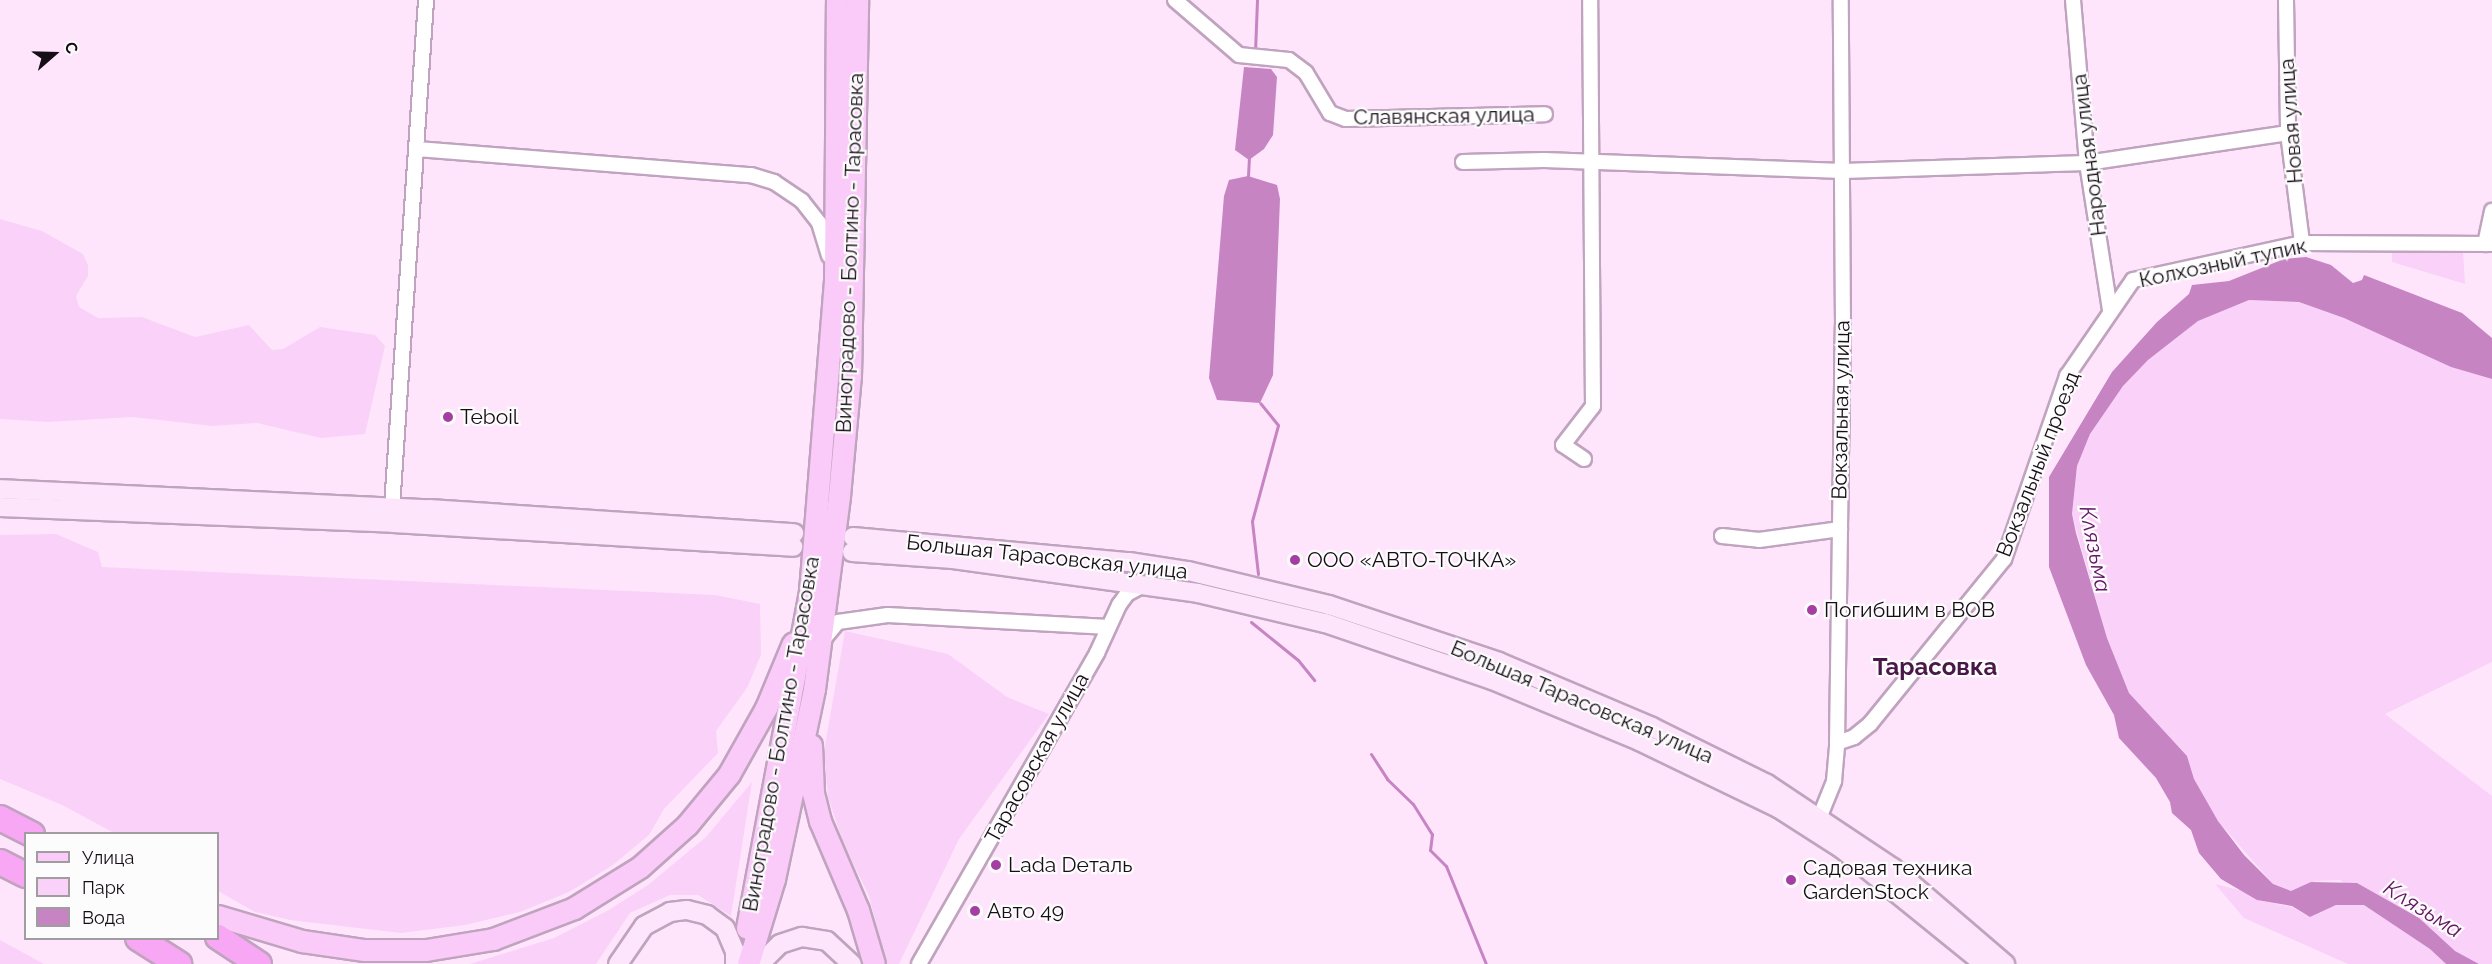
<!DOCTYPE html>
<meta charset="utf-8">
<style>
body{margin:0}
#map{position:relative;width:2492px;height:964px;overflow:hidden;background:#fee5fc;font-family:Raleway,sans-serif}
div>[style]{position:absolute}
.green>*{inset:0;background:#fad1f8}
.water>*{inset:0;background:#c684c3}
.stream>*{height:3px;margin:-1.5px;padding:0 1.5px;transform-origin:1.5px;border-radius:1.5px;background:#c684c3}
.roads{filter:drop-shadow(2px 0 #c0a3be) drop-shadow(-2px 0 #c0a3be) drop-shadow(0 2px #c0a3be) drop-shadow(0 -2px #c0a3be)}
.street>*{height:14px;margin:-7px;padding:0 7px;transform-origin:7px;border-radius:7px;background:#fff}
.secondary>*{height:18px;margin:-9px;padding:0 9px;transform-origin:9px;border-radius:9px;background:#fde5fb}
.primary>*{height:21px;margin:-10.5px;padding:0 10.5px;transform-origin:10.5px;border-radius:10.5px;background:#facaf8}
.highway>*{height:24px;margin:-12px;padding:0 12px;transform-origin:12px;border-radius:12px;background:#f7a7f3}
.dots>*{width:16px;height:16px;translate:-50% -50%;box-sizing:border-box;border:3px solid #fcfcfc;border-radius:50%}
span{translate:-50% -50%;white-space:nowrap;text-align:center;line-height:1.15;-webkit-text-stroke:4.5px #fcfcfc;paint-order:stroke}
.street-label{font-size:21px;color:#170d17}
.poi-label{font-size:21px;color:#170d17}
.left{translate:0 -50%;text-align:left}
.water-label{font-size:22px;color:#641564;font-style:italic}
.quarter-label{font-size:24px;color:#491848;font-weight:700}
.legend{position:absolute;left:24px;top:832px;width:195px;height:108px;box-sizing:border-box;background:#fcfcfc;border:2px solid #a09ca0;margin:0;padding:8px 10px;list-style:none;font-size:18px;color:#170d17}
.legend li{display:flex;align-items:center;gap:12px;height:30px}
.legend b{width:30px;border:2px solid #a09ca0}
.north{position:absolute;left:24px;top:24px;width:60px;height:60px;-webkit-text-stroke:4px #fcfcfc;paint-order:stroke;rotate:70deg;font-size:16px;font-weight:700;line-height:24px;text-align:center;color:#170d17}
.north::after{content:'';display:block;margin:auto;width:21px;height:27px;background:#170d17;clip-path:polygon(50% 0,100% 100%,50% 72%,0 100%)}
</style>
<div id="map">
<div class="green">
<div style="clip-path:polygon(0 219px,42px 231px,83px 254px,88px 265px,88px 276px,76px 296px,79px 307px,98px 318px,142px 317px,195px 337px,249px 325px,272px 350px,283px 349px,320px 327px,375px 335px,385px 346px,365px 434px,321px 438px,257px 423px,212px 426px,133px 417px,48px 422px,0 419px)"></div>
<div style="clip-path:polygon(2392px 252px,2463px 252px,2465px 284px,2392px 262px)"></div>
<div style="clip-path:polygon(2249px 300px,2299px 302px,2344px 318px,2451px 367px,2492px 379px,2492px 662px,2385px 714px,2492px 796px,2492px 964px,2479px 964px,2455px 951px,2357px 883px,2347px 886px,2340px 880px,2316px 881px,2291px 891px,2273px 884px,2218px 821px,2194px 779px,2187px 756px,2129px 693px,2107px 638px,2072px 514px,2077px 466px,2090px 434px,2123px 386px,2148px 360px,2198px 321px)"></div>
<div style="clip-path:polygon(56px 534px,98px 552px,102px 567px,715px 595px,760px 604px,761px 655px,747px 688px,716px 731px,718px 753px,664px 809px,649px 835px,613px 865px,569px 892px,520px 912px,465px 925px,401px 933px,290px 920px,255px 912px,218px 891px,218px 834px,114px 833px,62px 805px,0 779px,0 535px)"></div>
<div style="clip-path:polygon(845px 631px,948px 654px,1007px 697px,1049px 714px,959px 839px,899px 964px,886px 964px,869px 896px,844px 845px,828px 797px,824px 751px)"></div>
<div style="clip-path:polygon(752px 782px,731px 916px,698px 895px,670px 895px,630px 913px,596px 964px,470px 964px,554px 938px,607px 911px,648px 885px,706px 837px)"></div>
<div style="clip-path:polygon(2215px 884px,2247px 892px,2257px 900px,2292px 907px,2310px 917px,2336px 905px,2364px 905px,2430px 949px,2446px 964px,2348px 964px,2244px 918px)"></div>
<div style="clip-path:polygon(0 940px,44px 964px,0 964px)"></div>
</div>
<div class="water">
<div style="clip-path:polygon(1244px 67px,1271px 69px,1277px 77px,1273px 135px,1264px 149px,1249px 160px,1235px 150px)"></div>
<div style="clip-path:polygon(1248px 176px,1277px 185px,1280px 199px,1273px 375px,1260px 403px,1217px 400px,1209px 378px,1224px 196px,1229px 180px)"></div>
<div style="clip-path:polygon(2306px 257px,2331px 265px,2353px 283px,2362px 280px,2364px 275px,2462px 313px,2492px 338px,2492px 379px,2451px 367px,2344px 318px,2299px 302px,2249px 300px,2198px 321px,2148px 360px,2123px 386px,2090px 434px,2077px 466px,2072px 514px,2076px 533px,2107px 638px,2129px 693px,2187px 756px,2194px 779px,2218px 821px,2244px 855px,2273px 884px,2291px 891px,2311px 882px,2357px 883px,2419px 918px,2455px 951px,2479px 964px,2446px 964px,2430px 949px,2364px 905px,2336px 905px,2310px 917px,2292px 906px,2257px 900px,2221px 879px,2199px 853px,2191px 830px,2172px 813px,2170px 802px,2156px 778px,2119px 738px,2114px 715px,2086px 665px,2049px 567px,2049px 477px,2112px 372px,2157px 322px,2189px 294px,2192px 285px,2229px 281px,2284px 259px)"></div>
</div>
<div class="stream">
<div style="left:1255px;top:52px;width:52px;rotate:-87.8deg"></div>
<div style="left:1248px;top:176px;width:18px;rotate:-87deg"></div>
<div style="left:1258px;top:574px;width:53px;rotate:-96.5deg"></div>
<div style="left:1252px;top:521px;width:99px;rotate:-74.8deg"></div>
<div style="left:1278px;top:425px;width:28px;rotate:-129deg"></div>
<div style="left:1251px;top:622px;width:60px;rotate:39deg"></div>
<div style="left:1298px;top:660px;width:26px;rotate:51deg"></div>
<div style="left:1371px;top:754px;width:30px;rotate:57deg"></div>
<div style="left:1387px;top:779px;width:36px;rotate:44deg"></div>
<div style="left:1413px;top:804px;width:36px;rotate:58deg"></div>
<div style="left:1432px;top:834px;width:16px;rotate:97deg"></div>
<div style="left:1430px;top:850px;width:23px;rotate:45deg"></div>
<div style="left:1446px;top:866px;width:106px;rotate:67.8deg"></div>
</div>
<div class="roads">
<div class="street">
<div style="left:1175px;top:0;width:84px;rotate:40.7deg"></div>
<div style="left:1239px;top:55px;width:50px;rotate:5.7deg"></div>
<div style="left:1289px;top:60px;width:21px;rotate:37deg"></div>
<div style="left:1306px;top:73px;width:47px;rotate:59deg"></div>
<div style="left:1330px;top:113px;width:17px;rotate:21deg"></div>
<div style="left:1346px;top:119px;width:199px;rotate:-1.4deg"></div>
<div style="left:2073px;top:0;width:164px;rotate:85.1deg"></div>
<div style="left:2087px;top:163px;width:149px;rotate:81.1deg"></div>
<div style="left:2286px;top:0;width:133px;rotate:89.1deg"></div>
<div style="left:2288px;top:133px;width:111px;rotate:82.7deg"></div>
<div style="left:417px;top:149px;width:335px;rotate:4.5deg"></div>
<div style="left:751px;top:175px;width:24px;rotate:17deg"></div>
<div style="left:774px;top:182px;width:34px;rotate:34deg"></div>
<div style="left:802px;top:201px;width:28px;rotate:52deg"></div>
<div style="left:819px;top:223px;width:34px;rotate:73deg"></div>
<div style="left:1463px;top:162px;width:81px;rotate:-1.4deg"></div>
<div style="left:1544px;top:160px;width:299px;rotate:2.1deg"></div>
<div style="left:1843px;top:171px;width:244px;rotate:-1.9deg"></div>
<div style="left:2087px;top:163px;width:203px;rotate:-8.5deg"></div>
<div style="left:2485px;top:244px;width:34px;rotate:-78deg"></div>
<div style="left:1584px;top:459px;width:25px;rotate:-146deg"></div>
<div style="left:1563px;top:445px;width:49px;rotate:-52.4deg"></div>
<div style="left:1593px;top:406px;width:406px;rotate:-90.4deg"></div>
<div style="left:392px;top:507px;width:508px;rotate:-86.16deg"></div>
<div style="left:1722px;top:536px;width:37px;rotate:6deg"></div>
<div style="left:1759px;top:540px;width:82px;rotate:-7.7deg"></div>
<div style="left:822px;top:641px;width:25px;rotate:-50deg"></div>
<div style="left:838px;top:622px;width:50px;rotate:-8deg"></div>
<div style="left:888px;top:615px;width:221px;rotate:3.1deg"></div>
<div style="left:1837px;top:743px;width:18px;rotate:-19deg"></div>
<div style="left:1854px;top:737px;width:21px;rotate:-39deg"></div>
<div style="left:1870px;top:724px;width:213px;rotate:-50.9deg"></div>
<div style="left:2004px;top:559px;width:194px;rotate:-71deg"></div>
<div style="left:2067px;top:376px;width:116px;rotate:-55.5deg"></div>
<div style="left:2133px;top:280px;width:173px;rotate:-12.3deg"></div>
<div style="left:2302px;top:243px;width:190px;rotate:0.3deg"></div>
<div style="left:1820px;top:816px;width:38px;rotate:-68deg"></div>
<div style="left:1834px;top:781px;width:38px;rotate:-85deg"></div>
<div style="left:1837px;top:743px;width:418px;rotate:-89.2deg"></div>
<div style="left:1843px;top:325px;width:325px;rotate:-90.4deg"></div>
<div style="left:919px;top:964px;width:358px;rotate:-60.2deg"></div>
<div style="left:1097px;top:653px;width:53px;rotate:-65.4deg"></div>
<div style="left:1119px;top:605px;width:14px;rotate:-54deg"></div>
<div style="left:1127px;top:594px;width:18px;rotate:-29deg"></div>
</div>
<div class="secondary">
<div style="left:0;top:489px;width:429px;rotate:2.7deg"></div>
<div style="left:429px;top:509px;width:366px;rotate:3.8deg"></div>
<div style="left:0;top:507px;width:393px;rotate:2.3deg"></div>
<div style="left:393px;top:523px;width:401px;rotate:3.4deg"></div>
<div style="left:853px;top:537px;width:277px;rotate:5.2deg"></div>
<div style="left:1129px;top:562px;width:60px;rotate:8.7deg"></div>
<div style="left:1188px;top:571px;width:145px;rotate:13.6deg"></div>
<div style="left:1329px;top:605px;width:179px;rotate:18.5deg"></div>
<div style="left:1499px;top:662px;width:166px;rotate:23deg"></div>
<div style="left:1652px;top:727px;width:128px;rotate:26.4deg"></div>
<div style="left:1767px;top:784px;width:151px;rotate:33.7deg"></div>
<div style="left:1893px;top:868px;width:148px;rotate:40.6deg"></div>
<div style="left:852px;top:552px;width:101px;rotate:4deg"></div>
<div style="left:953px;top:559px;width:247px;rotate:7.9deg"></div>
<div style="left:1198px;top:593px;width:130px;rotate:13.3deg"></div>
<div style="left:1325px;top:623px;width:176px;rotate:18.8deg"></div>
<div style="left:1492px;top:680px;width:159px;rotate:22.5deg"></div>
<div style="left:1639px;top:741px;width:154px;rotate:25.7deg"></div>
<div style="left:1778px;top:808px;width:76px;rotate:32.6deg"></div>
<div style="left:1842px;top:849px;width:183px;rotate:39deg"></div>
<div style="left:618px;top:964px;width:46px;rotate:-55.6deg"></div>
<div style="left:644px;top:926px;width:30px;rotate:-28deg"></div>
<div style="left:670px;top:912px;width:17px;rotate:-7deg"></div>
<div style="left:687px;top:910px;width:21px;rotate:14deg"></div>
<div style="left:707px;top:915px;width:22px;rotate:36deg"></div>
<div style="left:725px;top:928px;width:25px;rotate:67deg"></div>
<div style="left:735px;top:951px;width:13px;rotate:90deg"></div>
<div style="left:760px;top:964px;width:28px;rotate:-45deg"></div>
<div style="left:780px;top:944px;width:23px;rotate:-18deg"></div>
<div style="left:802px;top:937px;width:25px;rotate:9deg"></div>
<div style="left:827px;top:941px;width:34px;rotate:43deg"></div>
</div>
<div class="primary">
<div style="left:811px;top:745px;width:48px;rotate:87.6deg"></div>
<div style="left:813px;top:793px;width:29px;rotate:76deg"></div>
<div style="left:820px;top:821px;width:97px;rotate:66.9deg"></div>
<div style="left:858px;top:910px;width:56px;rotate:73.5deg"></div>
<div style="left:218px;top:916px;width:88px;rotate:16.6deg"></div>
<div style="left:302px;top:941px;width:63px;rotate:8.3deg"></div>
<div style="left:364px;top:950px;width:62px"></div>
<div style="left:426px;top:950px;width:68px;rotate:-9.3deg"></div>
<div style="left:493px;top:939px;width:87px;rotate:-20.9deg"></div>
<div style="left:574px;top:908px;width:78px;rotate:-31.8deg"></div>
<div style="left:640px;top:867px;width:63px;rotate:-41.8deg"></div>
<div style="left:687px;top:825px;width:66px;rotate:-50.5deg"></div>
<div style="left:729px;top:774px;width:76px;rotate:-60.7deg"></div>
<div style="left:766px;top:708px;width:70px;rotate:-67.4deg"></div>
<div style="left:747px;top:928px;width:343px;rotate:-79.4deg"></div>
<div style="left:810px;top:591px;width:313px;rotate:-85.4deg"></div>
<div style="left:835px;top:279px;width:279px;rotate:-89.6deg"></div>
<div style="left:748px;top:964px;width:89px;rotate:-73deg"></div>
<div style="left:774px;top:879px;width:194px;rotate:-78.1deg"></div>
<div style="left:814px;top:689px;width:195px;rotate:-82.6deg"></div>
<div style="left:839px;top:496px;width:121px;rotate:-84.8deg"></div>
<div style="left:850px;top:376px;width:376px;rotate:-88.9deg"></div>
</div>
<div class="highway">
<div style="left:0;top:818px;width:36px;rotate:27deg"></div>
<div style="left:0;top:862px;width:29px;rotate:27deg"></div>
<div style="left:218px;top:937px;width:49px;rotate:33.4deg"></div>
<div style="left:138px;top:938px;width:49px;rotate:32.4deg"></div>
</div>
</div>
<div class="dots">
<div style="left:448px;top:417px;background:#a43ea3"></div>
<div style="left:1295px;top:560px;background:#a43ea3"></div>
<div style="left:1812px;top:610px;background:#a43ea3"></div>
<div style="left:996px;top:865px;background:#a43ea3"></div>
<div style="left:1791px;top:880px;background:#a43ea3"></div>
<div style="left:975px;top:911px;background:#a43ea3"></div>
</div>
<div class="street-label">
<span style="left:1444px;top:116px;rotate:-1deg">Славянская улица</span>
<span style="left:2291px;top:121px;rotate:-94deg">Новая улица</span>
<span style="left:2089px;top:155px;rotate:-97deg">Народная улица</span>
<span style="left:850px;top:253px;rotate:-88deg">Виноградово - Болтино - Тарасовка</span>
<span style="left:2223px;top:263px;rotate:-12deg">Колхозный тупик</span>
<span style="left:1841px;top:410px;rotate:-89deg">Вокзальная улица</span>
<span style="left:2038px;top:464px;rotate:-69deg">Вокзальный проезд</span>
<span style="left:1047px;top:557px;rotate:6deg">Большая Тарасовская улица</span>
<span style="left:1582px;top:702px;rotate:23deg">Большая Тарасовская улица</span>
<span style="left:781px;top:734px;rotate:-80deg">Виноградово - Болтино - Тарасовка</span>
<span style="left:1037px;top:758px;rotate:-61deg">Тарасовская улица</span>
</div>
<div class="poi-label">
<span class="left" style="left:460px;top:417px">Teboil</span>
<span class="left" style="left:1307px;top:560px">ООО «АВТО-ТОЧКА»</span>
<span class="left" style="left:1824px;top:610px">Погибшим в ВОВ</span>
<span class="left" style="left:1008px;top:865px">Lada Dеталь</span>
<span class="left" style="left:1803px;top:880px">Садовая техника<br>GardenStock</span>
<span class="left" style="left:987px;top:911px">Авто 49</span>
</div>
<div class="water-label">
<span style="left:2095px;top:549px;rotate:79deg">Клязьма</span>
<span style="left:2423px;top:909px;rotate:32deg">Клязьма</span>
</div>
<div class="quarter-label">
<span style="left:1935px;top:667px">Тарасовка</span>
</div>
<ul class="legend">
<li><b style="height:8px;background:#facaf8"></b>Улица</li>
<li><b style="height:16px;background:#fad1f8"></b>Парк</li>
<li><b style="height:16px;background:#c684c3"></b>Вода</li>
</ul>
<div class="north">С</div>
</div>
